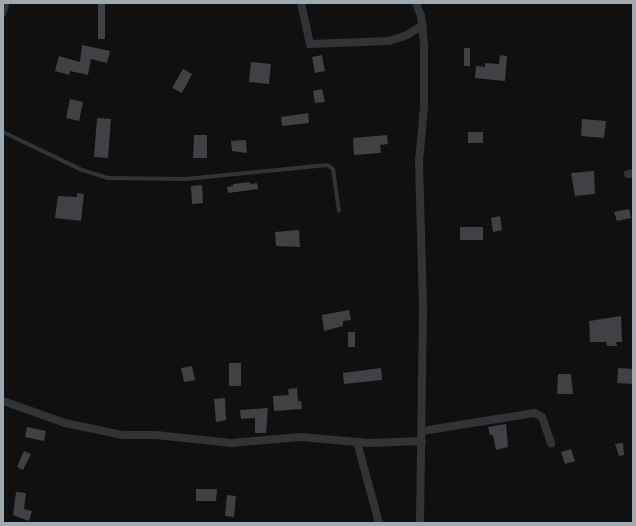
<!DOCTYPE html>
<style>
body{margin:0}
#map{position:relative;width:636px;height:526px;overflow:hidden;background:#101011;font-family:"Space Grotesk",sans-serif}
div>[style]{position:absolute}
.building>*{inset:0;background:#3f4144}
.service>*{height:4px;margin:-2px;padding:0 2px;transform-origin:2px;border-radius:2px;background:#313336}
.minor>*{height:8px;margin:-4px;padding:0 4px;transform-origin:4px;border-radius:4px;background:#313336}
span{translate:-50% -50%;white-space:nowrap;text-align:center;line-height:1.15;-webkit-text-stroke:3.5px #0b0b0c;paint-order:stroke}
.frame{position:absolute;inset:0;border:4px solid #a1aab1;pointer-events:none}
</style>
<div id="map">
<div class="building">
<div style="clip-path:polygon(98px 3px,105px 3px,105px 39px,98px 39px)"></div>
<div style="clip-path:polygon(82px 45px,110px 51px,107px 63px,91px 59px,88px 75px,70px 71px,69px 75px,55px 71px,59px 56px,80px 62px)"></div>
<div style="clip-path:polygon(464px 48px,470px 48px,470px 66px,464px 66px)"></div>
<div style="clip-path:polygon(322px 55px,325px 71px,315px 73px,312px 57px)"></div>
<div style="clip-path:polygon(500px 55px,507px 56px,505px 81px,475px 78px,476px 66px,485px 67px,485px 63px,499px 64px)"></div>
<div style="clip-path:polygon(251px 62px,271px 64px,269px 84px,249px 82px)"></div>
<div style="clip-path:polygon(183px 69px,192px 74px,182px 93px,172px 88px)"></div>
<div style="clip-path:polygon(322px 89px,325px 102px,315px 103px,313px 91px)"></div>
<div style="clip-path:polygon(70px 99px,83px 102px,79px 121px,66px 118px)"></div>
<div style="clip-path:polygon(308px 113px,309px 123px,282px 126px,281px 117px)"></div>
<div style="clip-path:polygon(97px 118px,111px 119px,108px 158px,94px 157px)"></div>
<div style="clip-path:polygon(582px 119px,606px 121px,604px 138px,581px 136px)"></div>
<div style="clip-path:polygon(468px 132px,483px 132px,483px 143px,468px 143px)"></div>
<div style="clip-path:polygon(194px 135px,207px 135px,207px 158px,193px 158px)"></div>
<div style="clip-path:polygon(387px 135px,388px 144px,380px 145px,381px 153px,354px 155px,353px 138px)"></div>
<div style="clip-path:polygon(246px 140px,247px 153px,232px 151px,231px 141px)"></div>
<div style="clip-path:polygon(594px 171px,595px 194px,575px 196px,571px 173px)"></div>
<div style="clip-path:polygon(250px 182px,250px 184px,257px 183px,258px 189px,228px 193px,227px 187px,233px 186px,233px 184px)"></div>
<div style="clip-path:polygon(202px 185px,203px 203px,192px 204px,191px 186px)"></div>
<div style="clip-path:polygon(77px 193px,84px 194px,81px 221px,55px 218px,58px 196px,77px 197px)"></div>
<div style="clip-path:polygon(629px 209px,631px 218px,617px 221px,614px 212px)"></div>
<div style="clip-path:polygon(500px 216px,502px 230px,493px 232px,491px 218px)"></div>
<div style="clip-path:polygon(460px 227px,483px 227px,483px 240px,460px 240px)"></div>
<div style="clip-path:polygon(299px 230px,300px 247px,276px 246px,275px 232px)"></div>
<div style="clip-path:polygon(349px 310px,351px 320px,343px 321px,343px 326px,324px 331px,322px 315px)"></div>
<div style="clip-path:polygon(621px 316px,622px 342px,616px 342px,617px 346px,607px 346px,606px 342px,590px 342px,589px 321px)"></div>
<div style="clip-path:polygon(348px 332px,355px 332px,355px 347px,348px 347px)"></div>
<div style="clip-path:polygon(229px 363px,241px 363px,241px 386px,229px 386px)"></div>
<div style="clip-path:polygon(192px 366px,195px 380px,184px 382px,181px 368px)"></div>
<div style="clip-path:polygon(381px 368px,382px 380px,344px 384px,343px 373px)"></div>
<div style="clip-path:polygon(618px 368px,633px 369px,633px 384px,617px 383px)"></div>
<div style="clip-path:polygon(558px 374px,571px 374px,573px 394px,557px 394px)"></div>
<div style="clip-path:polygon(297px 388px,298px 401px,301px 401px,302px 409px,274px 411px,273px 396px,289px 395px,288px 389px)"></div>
<div style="clip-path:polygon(225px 398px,226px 420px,216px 422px,214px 399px)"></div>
<div style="clip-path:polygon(268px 408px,266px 433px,255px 433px,255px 418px,241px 419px,240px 410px)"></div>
<div style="clip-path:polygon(506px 424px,508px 447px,496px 450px,493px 435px,490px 435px,488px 427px)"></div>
<div style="clip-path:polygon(27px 427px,46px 431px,44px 441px,25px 437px)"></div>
<div style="clip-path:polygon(623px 443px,624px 455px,619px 456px,615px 444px)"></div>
<div style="clip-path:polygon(571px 449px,575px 461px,565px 464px,561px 452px)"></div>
<div style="clip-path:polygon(24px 451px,31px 454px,23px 470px,17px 467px)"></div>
<div style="clip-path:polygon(196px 489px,217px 489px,216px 501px,196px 501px)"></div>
<div style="clip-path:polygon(16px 492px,26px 493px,24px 509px,32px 511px,29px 521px,13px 515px)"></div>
<div style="clip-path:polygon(227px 495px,236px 496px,234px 517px,225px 516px)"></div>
</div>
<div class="service">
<div style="left:3px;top:132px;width:88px;rotate:25.7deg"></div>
<div style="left:82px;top:170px;width:27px;rotate:17deg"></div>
<div style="left:108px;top:178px;width:77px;rotate:0.7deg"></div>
<div style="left:185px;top:179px;width:143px;rotate:-5.6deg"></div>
<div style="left:327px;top:165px;width:7px;rotate:34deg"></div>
<div style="left:333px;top:169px;width:42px;rotate:81.9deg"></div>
</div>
<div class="minor">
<div style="left:301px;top:3px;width:42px;rotate:77.6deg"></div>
<div style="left:310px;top:44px;width:79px;rotate:-2.2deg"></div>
<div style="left:389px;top:41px;width:19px;rotate:-18deg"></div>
<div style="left:407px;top:35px;width:19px;rotate:-32deg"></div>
<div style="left:416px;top:3px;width:14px;rotate:69deg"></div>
<div style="left:421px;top:16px;width:31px;rotate:84deg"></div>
<div style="left:424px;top:47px;width:60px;rotate:90deg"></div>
<div style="left:424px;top:107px;width:55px;rotate:95.2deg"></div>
<div style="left:419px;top:162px;width:147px;rotate:88.4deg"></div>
<div style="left:423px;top:309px;width:214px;rotate:90.8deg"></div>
<div style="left:3px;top:12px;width:9px;rotate:-77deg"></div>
<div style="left:628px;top:174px;width:5px;rotate:-11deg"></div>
<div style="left:3px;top:401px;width:66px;rotate:19.5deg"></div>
<div style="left:65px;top:423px;width:58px;rotate:11.9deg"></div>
<div style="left:122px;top:435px;width:34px"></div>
<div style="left:156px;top:435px;width:75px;rotate:6.1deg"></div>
<div style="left:231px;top:443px;width:70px;rotate:-4.9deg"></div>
<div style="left:301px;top:437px;width:68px;rotate:5deg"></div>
<div style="left:369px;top:443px;width:53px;rotate:-2.2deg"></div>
<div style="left:422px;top:431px;width:114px;rotate:-9.1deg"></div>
<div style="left:535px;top:413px;width:8px;rotate:30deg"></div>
<div style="left:542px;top:417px;width:28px;rotate:71deg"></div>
<div style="left:357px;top:442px;width:84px;rotate:74.8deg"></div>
</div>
<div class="frame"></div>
</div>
